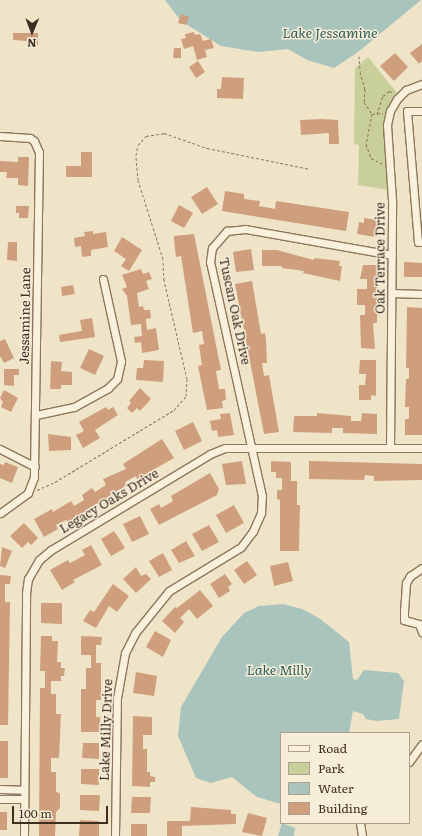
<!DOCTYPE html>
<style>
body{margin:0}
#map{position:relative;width:422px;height:836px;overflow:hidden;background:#f0e4c8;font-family:Literata,serif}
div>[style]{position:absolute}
.green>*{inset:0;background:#c9cf9b}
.water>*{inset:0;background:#a9c4bc}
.building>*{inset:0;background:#cf9f7d}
.path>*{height:1px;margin-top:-0.5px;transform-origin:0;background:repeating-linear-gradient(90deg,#8d765c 0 3px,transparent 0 5px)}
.roads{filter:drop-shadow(1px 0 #8d765c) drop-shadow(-1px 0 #8d765c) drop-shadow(0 1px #8d765c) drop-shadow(0 -1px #8d765c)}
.minor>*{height:7px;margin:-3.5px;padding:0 3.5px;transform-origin:3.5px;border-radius:3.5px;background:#faf1dc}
span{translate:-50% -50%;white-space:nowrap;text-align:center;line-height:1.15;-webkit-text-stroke:3px #f7eed8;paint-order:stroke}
.street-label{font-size:13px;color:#3d2e20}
.water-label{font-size:14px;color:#2f5d5a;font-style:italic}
.legend{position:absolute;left:280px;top:732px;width:130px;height:92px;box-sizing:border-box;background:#f7eed8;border:1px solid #ada18e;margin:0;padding:5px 7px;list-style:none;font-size:12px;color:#3d2e20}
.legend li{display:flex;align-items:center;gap:8px;height:20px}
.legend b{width:20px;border:1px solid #ada18e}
.north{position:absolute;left:12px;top:12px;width:40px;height:40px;-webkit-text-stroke:3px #f7eed8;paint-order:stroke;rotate:181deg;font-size:11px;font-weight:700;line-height:16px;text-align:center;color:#3d2e20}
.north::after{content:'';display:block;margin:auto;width:14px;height:18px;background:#3d2e20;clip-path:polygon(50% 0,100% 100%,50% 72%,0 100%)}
.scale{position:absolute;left:12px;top:806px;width:96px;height:18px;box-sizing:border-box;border:2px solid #3d2e20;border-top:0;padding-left:5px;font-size:12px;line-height:14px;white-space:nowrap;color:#3d2e20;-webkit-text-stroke:3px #f7eed8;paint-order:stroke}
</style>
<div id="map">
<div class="green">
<div style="clip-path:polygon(368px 57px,397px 93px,388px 107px,385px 120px,389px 190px,358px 185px,359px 145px,354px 144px,355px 68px)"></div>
</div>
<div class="water">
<div style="clip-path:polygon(165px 0,421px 0,358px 52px,334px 68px,307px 60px,288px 49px,258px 52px,221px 46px,181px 21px)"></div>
<div style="clip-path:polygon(283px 604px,302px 609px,319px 618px,349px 642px,353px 679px,357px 680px,364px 670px,398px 673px,404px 681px,399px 719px,376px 721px,366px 719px,363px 714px,353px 711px,349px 733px,281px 733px,281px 804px,257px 797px,232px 777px,211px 783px,196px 778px,178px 736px,181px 707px,222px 637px,244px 613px,259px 606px)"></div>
<div style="clip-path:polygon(282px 823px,295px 828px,294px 836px,278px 836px)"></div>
</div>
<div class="building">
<div style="clip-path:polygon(181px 14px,189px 17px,186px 25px,178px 23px)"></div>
<div style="clip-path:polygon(194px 32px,195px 35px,200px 34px,203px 41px,211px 39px,214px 48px,205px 50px,207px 57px,197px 60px,193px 46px,184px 49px,181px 39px,186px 38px,185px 34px)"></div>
<div style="clip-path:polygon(13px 33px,38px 33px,38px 46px,27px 46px,27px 41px,13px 40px)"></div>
<div style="clip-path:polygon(422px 44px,422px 61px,419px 64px,410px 53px)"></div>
<div style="clip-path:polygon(174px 48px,181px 48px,181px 58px,173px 58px)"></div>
<div style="clip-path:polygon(395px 53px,408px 67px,394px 81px,380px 66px)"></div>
<div style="clip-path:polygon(198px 61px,205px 72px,196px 78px,189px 67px)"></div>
<div style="clip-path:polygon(222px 77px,244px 78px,243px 99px,217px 98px,217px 89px,221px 89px)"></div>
<div style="clip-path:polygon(322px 119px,338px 120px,339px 144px,329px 144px,329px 133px,301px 135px,300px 120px)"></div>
<div style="clip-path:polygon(81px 152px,92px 152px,92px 177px,66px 177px,66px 166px,81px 166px)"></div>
<div style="clip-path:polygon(18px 157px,29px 157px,28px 186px,18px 185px,18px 178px,6px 178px,7px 172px,0 172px,0 161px,18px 162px)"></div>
<div style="clip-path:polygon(207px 187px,218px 204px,202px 214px,191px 197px)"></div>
<div style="clip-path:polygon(225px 191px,244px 194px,244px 199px,260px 201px,259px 206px,275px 209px,276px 201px,349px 212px,346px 231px,222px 211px)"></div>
<div style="clip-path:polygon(179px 205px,193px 213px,184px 228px,171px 221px)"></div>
<div style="clip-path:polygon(16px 206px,29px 206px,28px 218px,19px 218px,19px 213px,16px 213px)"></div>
<div style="clip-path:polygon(364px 218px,378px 220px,375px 237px,357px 234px,359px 222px,364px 223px)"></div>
<div style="clip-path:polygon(93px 231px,93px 234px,106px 232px,108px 247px,91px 250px,91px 256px,82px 257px,81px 246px,75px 247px,74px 238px,85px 236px,84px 232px)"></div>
<div style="clip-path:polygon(194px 234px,221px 370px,216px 371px,219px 389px,225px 389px,226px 400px,222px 401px,223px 408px,207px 410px,198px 366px,202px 365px,199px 345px,204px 344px,202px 331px,193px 333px,181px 256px,176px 257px,174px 239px,174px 236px)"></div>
<div style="clip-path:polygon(122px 237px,142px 250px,129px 271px,121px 266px,126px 259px,114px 251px)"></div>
<div style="clip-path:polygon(8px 242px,17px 242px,17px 261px,7px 260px)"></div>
<div style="clip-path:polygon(251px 249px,254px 270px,236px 272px,233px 252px)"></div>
<div style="clip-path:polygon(262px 250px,277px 250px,314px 260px,314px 258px,340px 261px,339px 266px,342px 266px,340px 281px,303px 273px,304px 271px,282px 268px,282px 266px,262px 266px)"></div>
<div style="clip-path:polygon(404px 262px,422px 263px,422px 277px,404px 277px)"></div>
<div style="clip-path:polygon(363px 265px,378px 265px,377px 323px,373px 323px,375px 349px,361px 348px,360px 315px,365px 315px,365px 305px,357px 305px,357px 289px,367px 289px,367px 279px,360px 279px)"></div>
<div style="clip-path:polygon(141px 269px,143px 274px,149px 272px,152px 279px,146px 281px,149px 289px,137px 293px,139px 307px,143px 306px,144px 310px,150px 310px,151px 318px,146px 319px,147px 330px,156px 328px,159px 350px,142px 353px,141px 342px,135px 343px,134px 337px,142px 336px,141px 324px,131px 325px,127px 296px,122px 289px,127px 287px,122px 275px)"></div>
<div style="clip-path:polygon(252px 281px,261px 334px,265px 333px,266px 340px,267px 363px,262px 363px,264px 376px,269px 375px,279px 432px,264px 434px,235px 284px)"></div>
<div style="clip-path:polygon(73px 285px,75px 294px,62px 296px,61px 287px)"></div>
<div style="clip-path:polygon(407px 307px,422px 308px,422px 435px,405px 435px,405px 419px,409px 419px,409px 407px,405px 407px,406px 379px,409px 379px,409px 368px,406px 368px)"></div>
<div style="clip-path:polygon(92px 318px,95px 337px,60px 342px,59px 335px,82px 331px,80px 320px)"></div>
<div style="clip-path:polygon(5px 339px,14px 358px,4px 363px,0 356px,0 341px)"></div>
<div style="clip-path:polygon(89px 349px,104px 356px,95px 375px,80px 368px)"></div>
<div style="clip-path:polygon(144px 360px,164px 361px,163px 382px,136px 380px,137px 368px,143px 368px)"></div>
<div style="clip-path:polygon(360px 360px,376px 360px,376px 396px,371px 395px,371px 400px,359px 400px,359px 385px,365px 385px,366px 374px,359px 374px)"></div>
<div style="clip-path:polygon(51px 361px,62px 362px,61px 371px,72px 372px,72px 385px,61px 385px,61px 389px,50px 389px)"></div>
<div style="clip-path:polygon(4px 369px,19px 369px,19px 375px,14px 375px,14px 386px,4px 385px)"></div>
<div style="clip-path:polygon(140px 388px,151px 399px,140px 411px,137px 408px,132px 413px,127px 408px,131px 403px,129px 401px)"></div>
<div style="clip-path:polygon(4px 390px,18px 398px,11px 412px,1px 407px,3px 402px,0 398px)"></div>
<div style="clip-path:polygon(106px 407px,108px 410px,113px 407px,118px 415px,95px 430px,100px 438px,83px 448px,76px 435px,84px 431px,79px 422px)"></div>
<div style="clip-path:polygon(230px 413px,234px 435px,218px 437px,217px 430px,212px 431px,210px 421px,221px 419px,220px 414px)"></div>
<div style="clip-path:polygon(317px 413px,351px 416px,351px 421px,361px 421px,362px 413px,377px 414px,377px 434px,343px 433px,343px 428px,332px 428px,332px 433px,293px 432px,294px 416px,317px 416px)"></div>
<div style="clip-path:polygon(193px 422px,202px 441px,184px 450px,175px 431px)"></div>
<div style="clip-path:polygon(48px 434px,71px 437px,71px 450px,49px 451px)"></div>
<div style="clip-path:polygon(162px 439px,174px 458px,137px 479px,136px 476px,125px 482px,127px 485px,68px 522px,66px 520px,56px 525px,58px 529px,44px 537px,34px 519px,52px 509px,53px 512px,71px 501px,74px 506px,84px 500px,82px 495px,92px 488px,95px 492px,106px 485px,103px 479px,126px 469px,123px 464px)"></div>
<div style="clip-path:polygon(242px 461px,246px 484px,226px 485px,222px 464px)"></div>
<div style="clip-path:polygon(271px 461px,291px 462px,291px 481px,297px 481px,297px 505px,300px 505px,299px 551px,280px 551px,280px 500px,277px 499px,277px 490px,282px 490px,282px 478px,276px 478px,276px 472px,271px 472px)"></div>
<div style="clip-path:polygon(309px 461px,422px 464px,422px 480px,374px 481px,374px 476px,365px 475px,364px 480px,309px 479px)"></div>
<div style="clip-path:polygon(5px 462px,18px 467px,12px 483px,0 478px,0 464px,4px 465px)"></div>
<div style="clip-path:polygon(210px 473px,219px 489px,217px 495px,159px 525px,150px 509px,159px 504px,161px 508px,173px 501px,171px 496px)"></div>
<div style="clip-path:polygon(234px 505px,244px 523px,226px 533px,216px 515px)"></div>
<div style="clip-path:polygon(140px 516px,149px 534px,132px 542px,123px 524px)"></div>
<div style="clip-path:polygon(24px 523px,38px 538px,31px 545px,28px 542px,22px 548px,10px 536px)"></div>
<div style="clip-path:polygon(209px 525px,219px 542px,202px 551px,192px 534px)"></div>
<div style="clip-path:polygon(114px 531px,125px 548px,111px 556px,101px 539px)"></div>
<div style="clip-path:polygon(186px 541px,195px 556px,179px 563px,171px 550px)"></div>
<div style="clip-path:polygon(91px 545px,102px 565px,73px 580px,75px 582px,62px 590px,50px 570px,68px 560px,70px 563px,85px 555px,82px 550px)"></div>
<div style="clip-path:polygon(2px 547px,12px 551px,5px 568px,0 566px)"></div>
<div style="clip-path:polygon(163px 553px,172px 570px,159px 577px,149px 561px)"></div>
<div style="clip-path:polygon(247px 561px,257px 575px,244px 584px,234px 570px)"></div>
<div style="clip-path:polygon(288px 562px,293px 581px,274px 586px,270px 566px)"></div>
<div style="clip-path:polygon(136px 567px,141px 576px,146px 574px,151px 579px,136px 593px,123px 579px)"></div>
<div style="clip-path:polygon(225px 574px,232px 584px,228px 587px,230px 591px,219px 598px,210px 584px)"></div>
<div style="clip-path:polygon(0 575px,11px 576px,10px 584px,5px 584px,5px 602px,10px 602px,8px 725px,0 725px)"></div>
<div style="clip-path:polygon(113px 584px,129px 596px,117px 612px,109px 606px,96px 628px,83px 621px,90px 610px,94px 612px)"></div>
<div style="clip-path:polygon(200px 590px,213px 606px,197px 619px,189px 609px,180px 618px,184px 622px,175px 633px,162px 621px,175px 607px,177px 608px)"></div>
<div style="clip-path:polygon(41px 603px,62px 603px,62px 624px,41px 623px)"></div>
<div style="clip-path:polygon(155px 631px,171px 640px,163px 657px,146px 647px)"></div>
<div style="clip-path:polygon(41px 636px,52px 636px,52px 641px,58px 641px,57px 662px,61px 662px,61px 668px,65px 668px,64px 676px,61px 676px,61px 681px,51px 681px,51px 694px,56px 694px,56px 714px,61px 714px,59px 758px,51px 758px,51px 772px,56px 772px,56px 792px,60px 793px,60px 808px,56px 812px,55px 836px,39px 836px,40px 688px,45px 688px,45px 671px,40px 671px)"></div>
<div style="clip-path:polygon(81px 636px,102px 637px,101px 645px,96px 645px,96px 663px,101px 663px,101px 700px,96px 700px,96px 717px,100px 717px,100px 732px,81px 732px,81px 689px,86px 689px,86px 668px,91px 668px,91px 655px,81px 655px)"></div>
<div style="clip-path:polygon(136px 672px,157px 676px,154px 696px,133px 693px)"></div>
<div style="clip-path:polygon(133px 716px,152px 717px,152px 735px,143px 735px,143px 749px,147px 749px,147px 772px,150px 772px,150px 776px,155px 777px,155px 782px,150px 782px,150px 787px,132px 786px)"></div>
<div style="clip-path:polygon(0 741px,8px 741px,8px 778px,0 778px)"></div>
<div style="clip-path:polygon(83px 743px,99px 743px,99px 759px,82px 758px)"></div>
<div style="clip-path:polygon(81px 769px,99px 769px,99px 785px,81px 784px)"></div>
<div style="clip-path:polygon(80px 795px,100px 795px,99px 811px,80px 810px)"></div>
<div style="clip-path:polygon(132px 797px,151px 797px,150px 813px,131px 813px)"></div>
<div style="clip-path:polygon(191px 807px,231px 810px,231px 814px,236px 814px,236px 824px,182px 826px,182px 836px,167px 836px,167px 821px,190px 821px)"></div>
<div style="clip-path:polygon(0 812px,7px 812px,7px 830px,0 830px)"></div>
<div style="clip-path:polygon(248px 813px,267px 818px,262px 836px,242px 832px)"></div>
<div style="clip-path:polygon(80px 820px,99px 821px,99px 836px,79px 836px)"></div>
<div style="clip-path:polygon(131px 824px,147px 824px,147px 836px,131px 836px)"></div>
</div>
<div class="path">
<div style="left:359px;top:56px;width:16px;rotate:86deg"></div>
<div style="left:360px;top:72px;width:18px;rotate:74deg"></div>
<div style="left:365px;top:89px;width:13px;rotate:94deg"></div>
<div style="left:364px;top:102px;width:14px;rotate:56deg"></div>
<div style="left:372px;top:114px;width:31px;rotate:101deg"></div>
<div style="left:366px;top:144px;width:15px;rotate:70deg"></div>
<div style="left:371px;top:158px;width:13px;rotate:27deg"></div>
<div style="left:372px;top:114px;width:11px;rotate:-5deg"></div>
<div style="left:377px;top:114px;width:19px;rotate:-72deg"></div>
<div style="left:383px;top:96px;width:8px;rotate:-40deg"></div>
<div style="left:389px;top:91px;width:5px;rotate:22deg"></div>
<div style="left:37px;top:490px;width:20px;rotate:-24deg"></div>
<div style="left:55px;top:482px;width:139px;rotate:-31.2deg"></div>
<div style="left:174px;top:410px;width:18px;rotate:-49deg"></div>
<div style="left:186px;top:396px;width:17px;rotate:-87deg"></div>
<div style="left:187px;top:379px;width:102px;rotate:-103.1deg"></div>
<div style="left:164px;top:280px;width:21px;rotate:-93deg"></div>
<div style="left:163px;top:259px;width:83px;rotate:-107.6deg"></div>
<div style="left:138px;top:180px;width:25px;rotate:-95deg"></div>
<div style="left:136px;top:155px;width:10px;rotate:-79deg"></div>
<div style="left:138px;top:145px;width:12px;rotate:-48deg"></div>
<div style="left:146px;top:136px;width:18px;rotate:-9deg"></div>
<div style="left:164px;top:133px;width:46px;rotate:19.2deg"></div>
<div style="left:207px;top:148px;width:105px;rotate:11.5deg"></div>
</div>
<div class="roads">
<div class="minor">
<div style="left:422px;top:111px;width:15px;rotate:180deg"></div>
<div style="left:407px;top:111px;width:131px;rotate:85.2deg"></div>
<div style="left:418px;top:242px;width:4px"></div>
<div style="left:0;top:136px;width:30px;rotate:4deg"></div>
<div style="left:30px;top:138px;width:5px;rotate:37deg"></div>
<div style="left:34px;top:141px;width:12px;rotate:66deg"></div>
<div style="left:39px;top:152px;width:325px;rotate:90.9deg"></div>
<div style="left:34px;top:477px;width:17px;rotate:111deg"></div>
<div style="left:28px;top:493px;width:34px;rotate:144deg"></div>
<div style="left:392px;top:293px;width:30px;rotate:2deg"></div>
<div style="left:36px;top:415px;width:39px;rotate:-12deg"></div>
<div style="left:74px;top:407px;width:39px;rotate:-29deg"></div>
<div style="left:108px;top:388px;width:13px;rotate:-45deg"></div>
<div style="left:117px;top:379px;width:18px;rotate:-77deg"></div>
<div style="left:121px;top:361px;width:84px;rotate:-102.4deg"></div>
<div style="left:390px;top:448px;width:248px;rotate:-89.5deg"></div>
<div style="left:392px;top:200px;width:75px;rotate:-93.8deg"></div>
<div style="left:387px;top:125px;width:14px;rotate:-78deg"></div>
<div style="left:390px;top:111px;width:14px;rotate:-60deg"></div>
<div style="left:397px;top:99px;width:13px;rotate:-45deg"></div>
<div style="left:406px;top:90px;width:17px;rotate:-21deg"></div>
<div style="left:0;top:449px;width:39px;rotate:27deg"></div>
<div style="left:422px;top:568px;width:14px;rotate:146deg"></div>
<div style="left:410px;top:576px;width:8px;rotate:120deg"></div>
<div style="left:406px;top:583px;width:27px;rotate:94deg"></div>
<div style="left:404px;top:610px;width:10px;rotate:90deg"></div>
<div style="left:404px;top:620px;width:16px;rotate:15deg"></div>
<div style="left:419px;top:624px;width:9px;rotate:69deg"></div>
<div style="left:409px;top:762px;width:22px;rotate:-54deg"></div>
<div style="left:0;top:789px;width:23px;rotate:2deg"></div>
<div style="left:0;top:799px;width:23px"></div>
<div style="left:360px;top:823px;width:13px;rotate:81deg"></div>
<div style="left:24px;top:836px;width:243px;rotate:-89.5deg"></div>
<div style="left:26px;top:593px;width:14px;rotate:-82deg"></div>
<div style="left:28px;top:579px;width:22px;rotate:-60deg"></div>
<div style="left:39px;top:560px;width:16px;rotate:-40deg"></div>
<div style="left:51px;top:550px;width:186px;rotate:-31.1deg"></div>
<div style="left:210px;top:454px;width:16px;rotate:-22deg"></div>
<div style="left:225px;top:448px;width:197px"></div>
<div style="left:115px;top:836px;width:138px;rotate:-89.2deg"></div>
<div style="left:117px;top:698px;width:46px;rotate:-79.9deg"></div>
<div style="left:125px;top:653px;width:22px;rotate:-63deg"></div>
<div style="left:135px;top:633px;width:54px;rotate:-51deg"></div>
<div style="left:169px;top:591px;width:84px;rotate:-31.4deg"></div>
<div style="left:241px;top:547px;width:20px;rotate:-53deg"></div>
<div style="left:253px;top:531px;width:20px;rotate:-66deg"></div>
<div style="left:261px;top:513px;width:17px;rotate:-87deg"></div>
<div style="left:262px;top:496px;width:240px;rotate:-102.5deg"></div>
<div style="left:210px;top:262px;width:14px;rotate:-82deg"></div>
<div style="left:212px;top:248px;width:23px;rotate:-49deg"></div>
<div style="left:227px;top:231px;width:18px;rotate:-6deg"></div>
<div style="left:245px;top:229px;width:149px;rotate:10deg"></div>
</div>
</div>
<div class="street-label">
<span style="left:380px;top:258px;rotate:-90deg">Oak Terrace Drive</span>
<span style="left:235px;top:311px;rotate:78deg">Tuscan Oak Drive</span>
<span style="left:25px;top:316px;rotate:-89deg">Jessamine Lane</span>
<span style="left:109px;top:501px;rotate:-31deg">Legacy Oaks Drive</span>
<span style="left:106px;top:730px;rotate:-88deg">Lake Milly Drive</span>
</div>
<div class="water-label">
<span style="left:330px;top:32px">Lake Jessamine</span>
<span style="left:279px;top:669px">Lake Milly</span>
</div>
<ul class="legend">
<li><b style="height:5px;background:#faf1dc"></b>Road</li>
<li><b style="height:11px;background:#c9cf9b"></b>Park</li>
<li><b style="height:11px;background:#a9c4bc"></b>Water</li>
<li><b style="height:11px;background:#cf9f7d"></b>Building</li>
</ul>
<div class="north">N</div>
<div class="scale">100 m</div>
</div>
